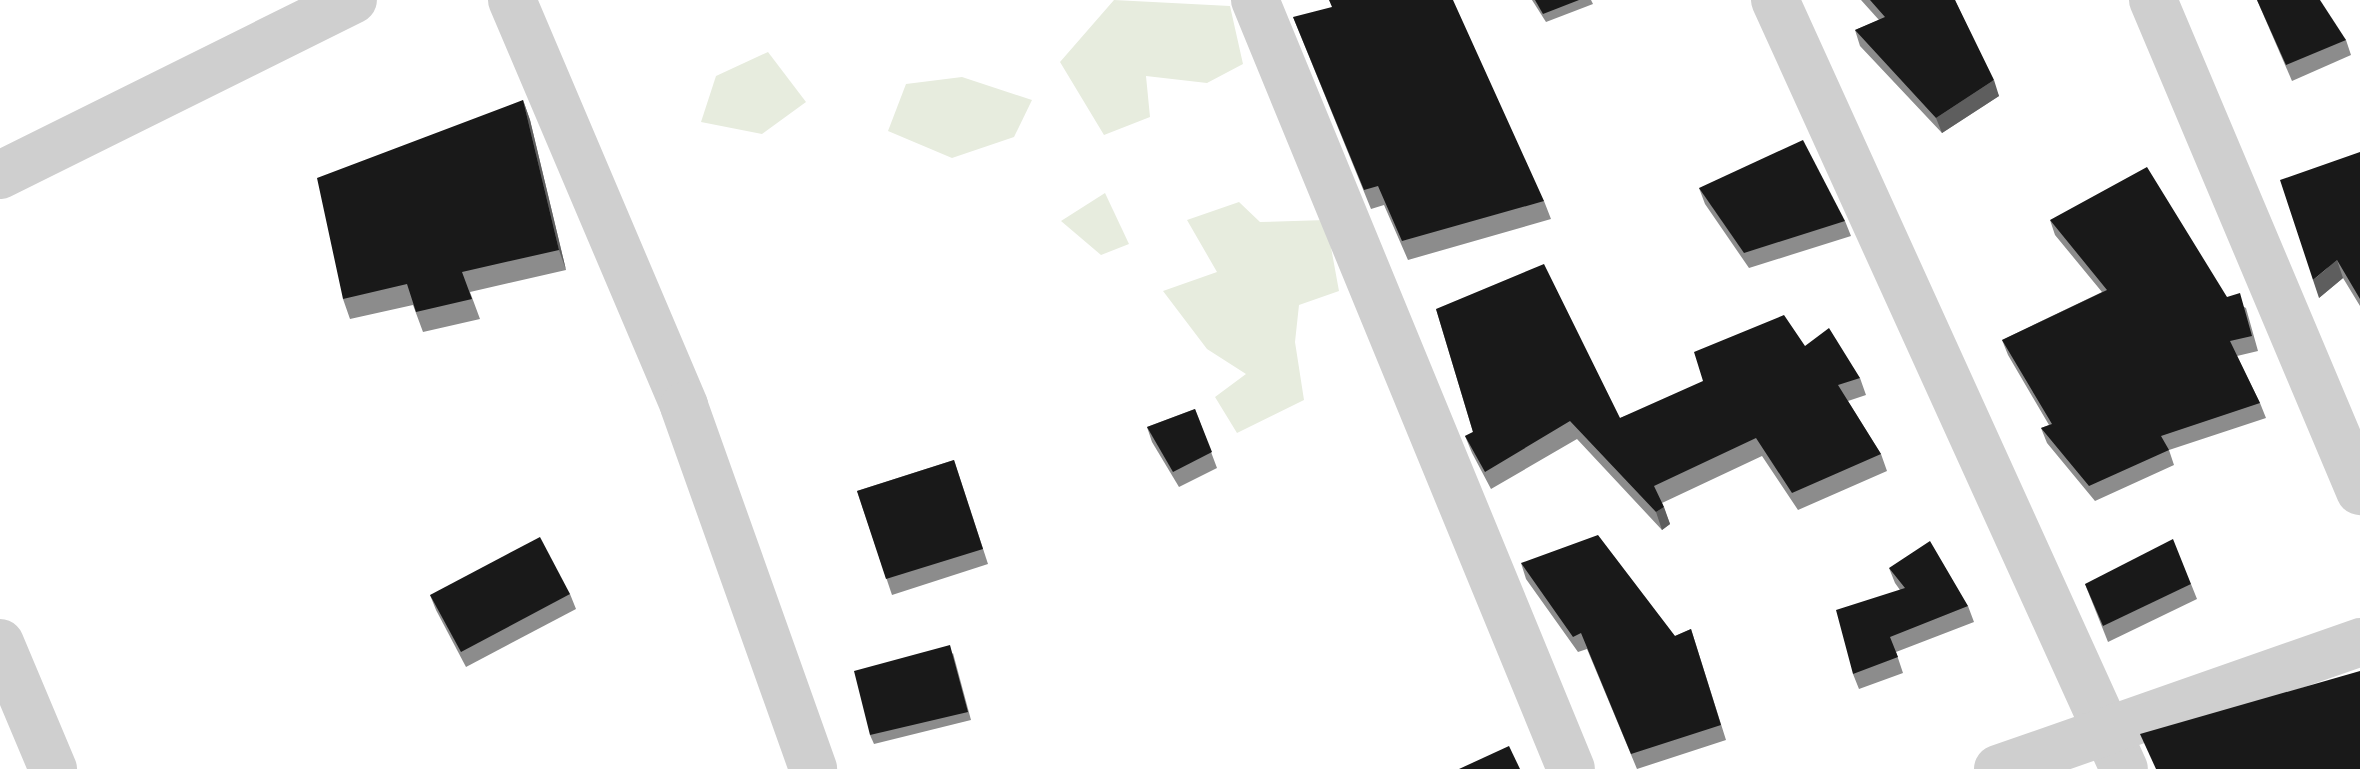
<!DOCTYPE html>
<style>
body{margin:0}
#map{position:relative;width:2360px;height:769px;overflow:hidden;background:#fff;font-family:Cabin,sans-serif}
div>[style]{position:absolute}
.green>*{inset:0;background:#e7ecde}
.minor>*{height:48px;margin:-24px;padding:0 24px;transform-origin:24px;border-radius:24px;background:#cfcfcf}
.wall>*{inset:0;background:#8c8c8c}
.shaded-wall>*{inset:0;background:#5e5e5e}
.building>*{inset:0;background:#191919}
span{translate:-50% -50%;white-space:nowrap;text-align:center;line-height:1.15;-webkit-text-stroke:10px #fff;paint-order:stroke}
</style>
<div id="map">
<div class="green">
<div style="clip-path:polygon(1114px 0,1230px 6px,1243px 64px,1207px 83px,1146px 76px,1150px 117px,1104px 135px,1060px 62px)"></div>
<div style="clip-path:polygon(768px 52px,806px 102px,762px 134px,701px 122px,716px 76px)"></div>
<div style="clip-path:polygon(962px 77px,1032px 100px,1014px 137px,952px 158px,888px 131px,906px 84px)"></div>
<div style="clip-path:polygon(1105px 193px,1129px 244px,1101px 255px,1061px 221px)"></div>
<div style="clip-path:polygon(1239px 202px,1260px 222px,1326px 220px,1339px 291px,1299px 305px,1295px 342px,1304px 400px,1237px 433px,1215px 397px,1246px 374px,1207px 349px,1163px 291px,1217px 272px,1187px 220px)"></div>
</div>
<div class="minor">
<div style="left:512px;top:0;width:441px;rotate:67deg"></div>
<div style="left:684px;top:406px;width:385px;rotate:70.4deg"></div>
<div style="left:1255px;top:0;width:831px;rotate:67.66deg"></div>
<div style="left:1775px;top:0;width:844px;rotate:65.59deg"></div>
<div style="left:2153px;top:0;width:533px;rotate:67.14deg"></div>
<div style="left:0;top:175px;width:394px;rotate:-26.4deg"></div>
<div style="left:0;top:643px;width:137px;rotate:67.2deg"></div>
<div style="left:1998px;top:769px;width:384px;rotate:-19.3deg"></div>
</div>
<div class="wall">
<div style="clip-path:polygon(1532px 0,1591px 0,1593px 4px,1546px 22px)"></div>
<div style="clip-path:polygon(1861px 0,1955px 0,1999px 96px,1942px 133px,1860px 46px,1855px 30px,1879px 20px)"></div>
<div style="clip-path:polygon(2257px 0,2346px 40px,2351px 55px,2292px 81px)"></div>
<div style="clip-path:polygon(1293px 17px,1544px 201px,1551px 219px,1408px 260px,1384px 205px,1371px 209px)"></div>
<div style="clip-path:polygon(523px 100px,530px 120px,566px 270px,470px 292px,480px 319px,423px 332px,413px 305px,350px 319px,343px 299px)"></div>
<div style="clip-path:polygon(2360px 152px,2360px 306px,2343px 278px,2319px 298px)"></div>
<div style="clip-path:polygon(1699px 188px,1845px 221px,1851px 236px,1749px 268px,1705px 204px)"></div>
<div style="clip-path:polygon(2050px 220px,2227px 297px,2246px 308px,2258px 351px,2237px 356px,2260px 403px,2266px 418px,2169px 450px,2174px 465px,2095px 501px,2047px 443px,2041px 428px,2049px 425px,2008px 355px,2002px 340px,2102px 292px,2055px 235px)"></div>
<div style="clip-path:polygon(1436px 309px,1620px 418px,1805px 346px,1860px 378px,1866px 395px,1848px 401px,1881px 454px,1887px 471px,1798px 510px,1762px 456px,1662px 503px,1670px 524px,1662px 530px,1577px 439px,1491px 489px,1472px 453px,1465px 436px,1473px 432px)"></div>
<div style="clip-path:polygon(1195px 409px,1217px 468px,1179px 487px,1152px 442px,1147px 427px)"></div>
<div style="clip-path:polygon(954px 460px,988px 564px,892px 595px,857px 491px)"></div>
<div style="clip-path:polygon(1521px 563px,1675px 636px,1691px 629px,1726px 740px,1637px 769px,1587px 649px,1578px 652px,1526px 579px)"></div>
<div style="clip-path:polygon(1889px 568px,1968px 606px,1974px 622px,1896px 652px,1903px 673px,1859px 689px,1853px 674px,1900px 590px,1895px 583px)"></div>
<div style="clip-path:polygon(2085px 584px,2191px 584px,2197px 599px,2108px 642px)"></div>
<div style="clip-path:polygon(570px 594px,576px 609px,466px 667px,436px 610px,430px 595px)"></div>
<div style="clip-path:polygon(953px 653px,971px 720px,874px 744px,870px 735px)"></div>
</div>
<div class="shaded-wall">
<div style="clip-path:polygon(1994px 80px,1999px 96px,1942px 133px,1936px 118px)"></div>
<div style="clip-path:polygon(523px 100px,530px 120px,566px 270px,559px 250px)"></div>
<div style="clip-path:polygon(2337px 260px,2343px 278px,2319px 298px,2313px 280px)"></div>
<div style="clip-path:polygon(1664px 507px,1670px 524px,1662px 530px,1656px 512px)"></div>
</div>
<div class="building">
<div style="clip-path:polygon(1329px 0,1453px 0,1544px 201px,1402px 241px,1378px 186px,1364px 190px,1293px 17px,1332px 7px)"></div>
<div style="clip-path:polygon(1535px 0,1579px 0,1543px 14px)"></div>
<div style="clip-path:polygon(1870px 0,1955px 0,1994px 80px,1936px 118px,1855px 30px,1885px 17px)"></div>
<div style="clip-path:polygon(2257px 0,2320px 0,2346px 40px,2286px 65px)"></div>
<div style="clip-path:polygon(523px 100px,559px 250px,462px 272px,472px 299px,416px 312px,407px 284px,343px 299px,317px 178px)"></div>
<div style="clip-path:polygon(1803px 140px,1845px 221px,1744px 253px,1699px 188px)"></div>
<div style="clip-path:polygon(2360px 152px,2360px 299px,2337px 260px,2313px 280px,2280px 180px)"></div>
<div style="clip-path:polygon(2147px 167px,2227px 297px,2240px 293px,2252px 336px,2230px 341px,2260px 403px,2161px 436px,2169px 450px,2089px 486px,2041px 428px,2052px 424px,2002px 340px,2107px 290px,2050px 220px)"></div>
<div style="clip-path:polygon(1544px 264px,1620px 418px,1703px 381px,1694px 352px,1784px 315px,1805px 346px,1829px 328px,1860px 378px,1838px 385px,1881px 454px,1792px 493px,1756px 438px,1654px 486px,1664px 507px,1656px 512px,1570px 421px,1485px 472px,1465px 436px,1473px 432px,1436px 309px)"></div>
<div style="clip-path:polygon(1195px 409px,1212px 452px,1173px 472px,1147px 427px)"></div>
<div style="clip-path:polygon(954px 460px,983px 549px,886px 579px,857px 491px)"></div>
<div style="clip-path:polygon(1598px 535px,1675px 636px,1691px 629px,1721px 725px,1631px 754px,1581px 633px,1573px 637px,1521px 563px)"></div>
<div style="clip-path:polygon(540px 537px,570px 594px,461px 652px,430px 595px)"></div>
<div style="clip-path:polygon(2173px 539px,2191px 584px,2103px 626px,2085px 584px)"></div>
<div style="clip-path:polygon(1930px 541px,1968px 606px,1890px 637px,1898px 657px,1853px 674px,1836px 610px,1905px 588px,1889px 568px)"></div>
<div style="clip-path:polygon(950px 645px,968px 712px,870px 735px,854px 671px)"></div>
<div style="clip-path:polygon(2360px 671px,2360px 769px,2156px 769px,2140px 734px)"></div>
<div style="clip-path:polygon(1509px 746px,1520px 769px,1459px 769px)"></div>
</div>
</div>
